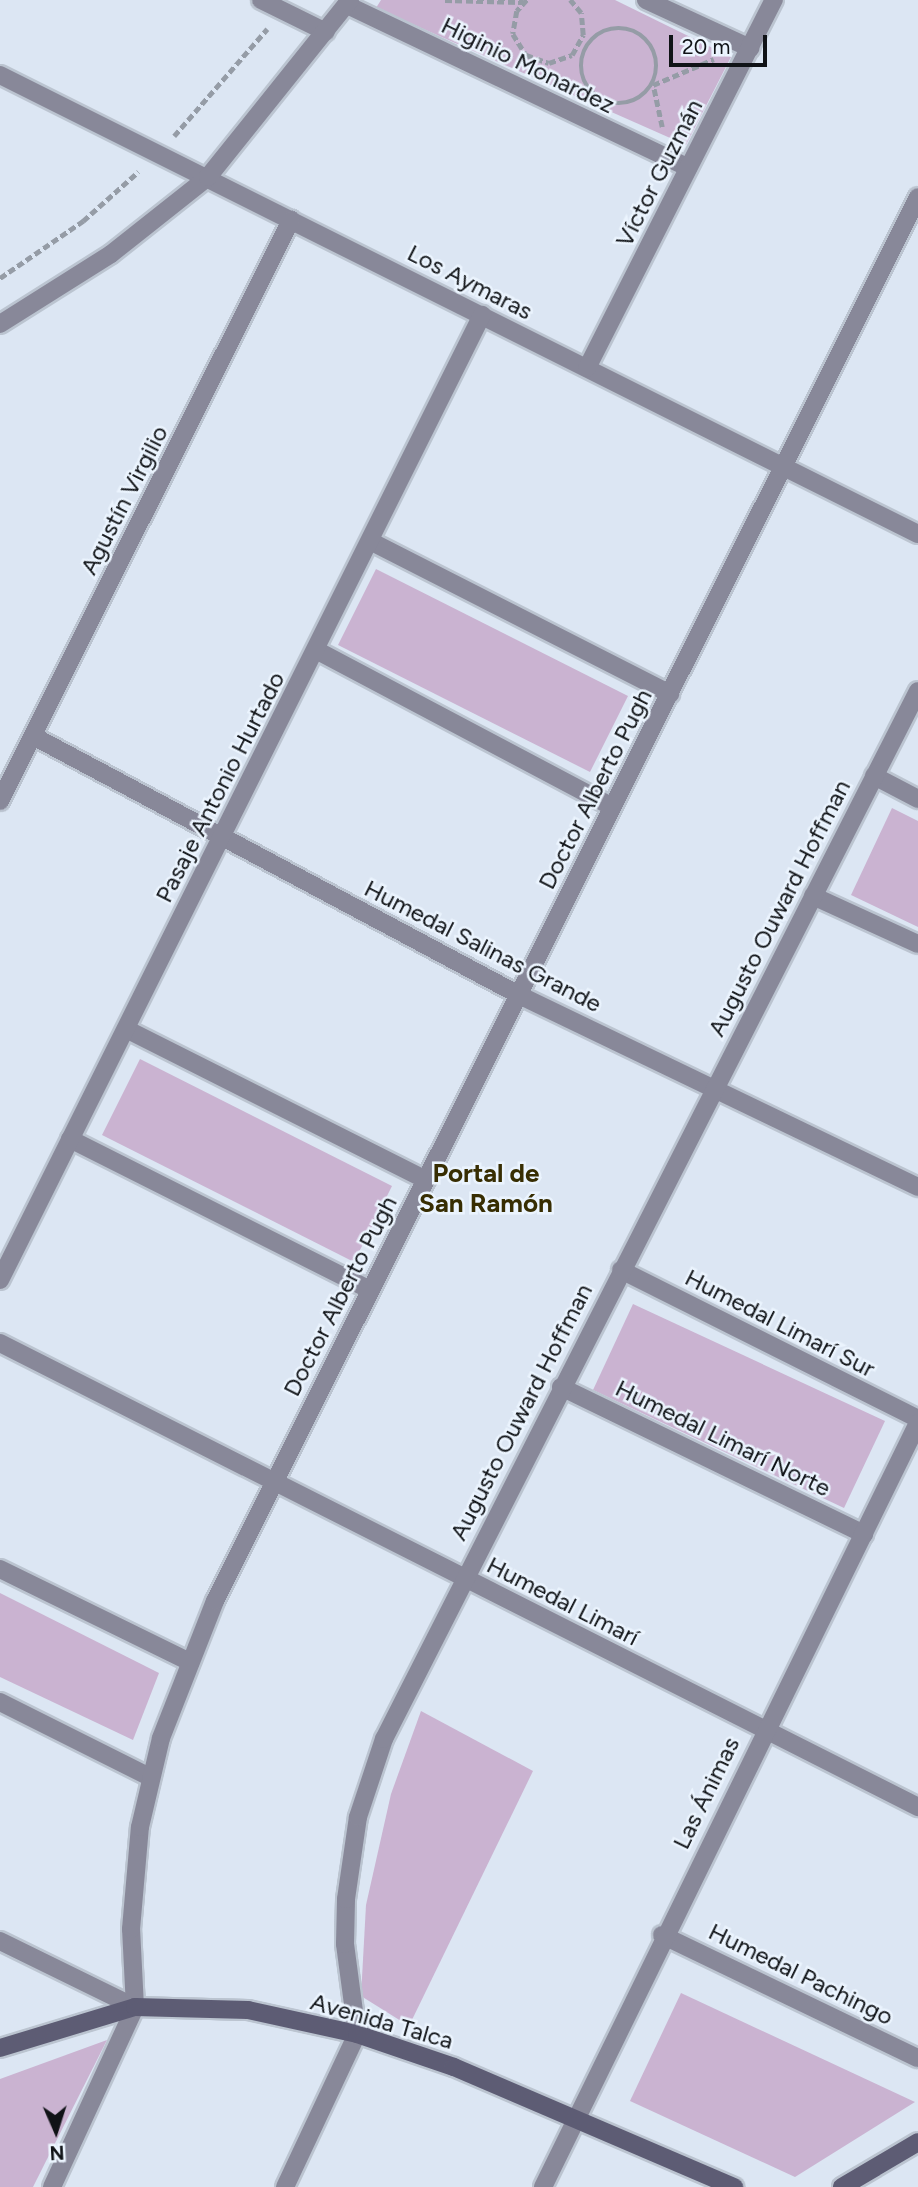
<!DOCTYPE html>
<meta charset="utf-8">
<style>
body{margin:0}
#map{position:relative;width:918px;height:2187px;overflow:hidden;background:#dce6f3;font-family:Figtree,sans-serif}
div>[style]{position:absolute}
.green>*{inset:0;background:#cab3d1}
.path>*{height:4.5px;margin-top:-2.25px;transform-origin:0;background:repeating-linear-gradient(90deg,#959ca6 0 7px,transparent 0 10.5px)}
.path>.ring{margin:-2.25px;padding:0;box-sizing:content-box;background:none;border:4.5px solid #959ca6;border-radius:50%}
.roads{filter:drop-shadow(2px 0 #bbc4d0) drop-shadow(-2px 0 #bbc4d0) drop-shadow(0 2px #bbc4d0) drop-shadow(0 -2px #bbc4d0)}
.street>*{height:18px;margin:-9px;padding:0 9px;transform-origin:9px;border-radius:9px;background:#889}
.secondary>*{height:18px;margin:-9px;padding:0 9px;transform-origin:9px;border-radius:9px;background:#5d5c74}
span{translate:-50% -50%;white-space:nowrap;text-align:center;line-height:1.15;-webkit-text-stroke:5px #ebf4fe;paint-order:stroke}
.street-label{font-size:24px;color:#101317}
.neighbourhood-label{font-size:26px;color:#372d02;font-weight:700}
.north{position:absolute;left:21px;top:2096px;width:70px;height:70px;-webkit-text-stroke:5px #ebf4fe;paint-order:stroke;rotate:177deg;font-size:19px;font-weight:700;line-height:28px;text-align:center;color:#101317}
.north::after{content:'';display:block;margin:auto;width:24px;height:32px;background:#101317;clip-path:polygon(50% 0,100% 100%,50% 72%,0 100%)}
.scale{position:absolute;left:669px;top:35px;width:98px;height:32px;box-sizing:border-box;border:4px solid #101317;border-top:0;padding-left:9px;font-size:21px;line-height:24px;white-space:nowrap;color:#101317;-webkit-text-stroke:5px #ebf4fe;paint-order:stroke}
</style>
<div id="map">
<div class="green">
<div style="clip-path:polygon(381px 0,615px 0,731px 57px,686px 145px,376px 8px)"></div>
<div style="clip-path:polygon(376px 569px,628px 696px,590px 772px,338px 645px)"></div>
<div style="clip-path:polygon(892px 808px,918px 821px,918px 927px,851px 895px)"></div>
<div style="clip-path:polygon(140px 1059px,392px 1186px,354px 1262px,102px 1135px)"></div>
<div style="clip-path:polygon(633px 1304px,885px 1421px,844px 1508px,593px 1390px)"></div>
<div style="clip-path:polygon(0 1593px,159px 1673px,133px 1740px,0 1677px)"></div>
<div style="clip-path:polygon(421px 1711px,533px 1771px,409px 2026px,361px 1996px,366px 1905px,391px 1794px)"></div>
<div style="clip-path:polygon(681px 1993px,915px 2102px,795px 2177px,630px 2101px)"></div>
<div style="clip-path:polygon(107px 2040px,33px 2187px,0 2187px,0 2079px)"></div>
</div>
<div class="path">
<div style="left:445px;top:0;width:78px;rotate:1.5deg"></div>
<div style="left:527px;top:0;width:15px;rotate:132deg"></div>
<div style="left:517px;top:11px;width:23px;rotate:100deg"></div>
<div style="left:513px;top:34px;width:25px;rotate:58deg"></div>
<div style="left:526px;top:55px;width:24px;rotate:19deg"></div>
<div style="left:549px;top:63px;width:24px;rotate:-19deg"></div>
<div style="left:572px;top:55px;width:23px;rotate:-61deg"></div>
<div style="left:583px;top:35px;width:22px;rotate:-95deg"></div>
<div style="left:581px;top:13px;width:17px;rotate:-130deg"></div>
<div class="ring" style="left:581px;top:28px;width:71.5px;height:71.5px"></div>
<div style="left:662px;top:127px;width:43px;rotate:-102.1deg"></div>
<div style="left:653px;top:85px;width:66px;rotate:-23.1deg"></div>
<div style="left:174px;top:136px;width:142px;rotate:-49deg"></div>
<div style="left:0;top:278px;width:101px;rotate:-34.5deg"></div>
<div style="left:83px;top:221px;width:74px;rotate:-41.7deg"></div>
</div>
<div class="roads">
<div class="street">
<div style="left:261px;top:0;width:72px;rotate:26.2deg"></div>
<div style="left:646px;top:0;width:115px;rotate:24.8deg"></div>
<div style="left:347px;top:5px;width:378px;rotate:25.5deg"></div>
<div style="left:0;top:75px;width:1026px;rotate:26.57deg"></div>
<div style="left:0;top:324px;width:131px;rotate:-32.2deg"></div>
<div style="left:111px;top:254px;width:124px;rotate:-38.4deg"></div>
<div style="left:208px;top:177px;width:227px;rotate:-51.3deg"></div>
<div style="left:587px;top:368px;width:413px;rotate:-63.1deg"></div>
<div style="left:370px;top:541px;width:337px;rotate:27deg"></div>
<div style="left:316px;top:650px;width:335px;rotate:27.9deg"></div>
<div style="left:33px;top:736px;width:551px;rotate:28.05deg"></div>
<div style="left:519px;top:995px;width:443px;rotate:25.7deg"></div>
<div style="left:874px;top:776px;width:50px;rotate:27.6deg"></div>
<div style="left:0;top:801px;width:650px;rotate:-63.4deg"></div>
<div style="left:813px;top:896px;width:115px;rotate:24.6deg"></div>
<div style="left:126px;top:1029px;width:336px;rotate:26.7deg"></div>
<div style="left:70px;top:1139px;width:336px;rotate:26.7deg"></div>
<div style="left:621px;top:1270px;width:332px;rotate:26.6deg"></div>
<div style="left:0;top:1280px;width:1079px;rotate:-63.46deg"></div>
<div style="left:0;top:1343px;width:1029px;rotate:26.81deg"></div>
<div style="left:561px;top:1387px;width:337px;rotate:25.9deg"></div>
<div style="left:0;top:1569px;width:212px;rotate:26.1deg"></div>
<div style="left:0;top:1702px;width:168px;rotate:26.6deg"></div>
<div style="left:662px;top:1935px;width:284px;rotate:25.7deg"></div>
<div style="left:0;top:1941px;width:150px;rotate:26.1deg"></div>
<div style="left:52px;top:2187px;width:198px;rotate:-65.2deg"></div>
<div style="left:135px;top:2007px;width:78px;rotate:-92.9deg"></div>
<div style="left:131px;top:1929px;width:102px;rotate:-85deg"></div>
<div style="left:140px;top:1827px;width:91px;rotate:-76.7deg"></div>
<div style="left:161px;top:1738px;width:147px;rotate:-68.5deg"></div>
<div style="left:215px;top:1601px;width:1570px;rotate:-63.4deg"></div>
<div style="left:285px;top:2187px;width:169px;rotate:-64.8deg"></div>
<div style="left:357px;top:2034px;width:91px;rotate:-97.6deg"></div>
<div style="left:345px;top:1944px;width:45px;rotate:-88.7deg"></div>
<div style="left:346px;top:1899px;width:83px;rotate:-81.7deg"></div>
<div style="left:358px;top:1817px;width:82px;rotate:-71.6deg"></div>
<div style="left:384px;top:1739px;width:1176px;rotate:-63deg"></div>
<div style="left:543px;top:2187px;width:851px;rotate:-63.86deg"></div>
</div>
<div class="secondary">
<div style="left:0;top:2048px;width:141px;rotate:-16.9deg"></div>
<div style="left:135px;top:2007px;width:113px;rotate:1.5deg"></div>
<div style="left:248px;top:2010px;width:112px;rotate:12.4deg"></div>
<div style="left:357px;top:2034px;width:102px;rotate:18.8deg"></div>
<div style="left:454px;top:2067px;width:305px;rotate:23.2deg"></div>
<div style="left:842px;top:2187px;width:88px;rotate:-30.6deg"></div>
</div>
</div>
<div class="street-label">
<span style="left:528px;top:65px;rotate:26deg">Higinio Monardez</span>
<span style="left:659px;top:173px;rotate:-63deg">Víctor Guzmán</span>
<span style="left:470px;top:282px;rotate:27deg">Los Aymaras</span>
<span style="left:124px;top:500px;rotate:-63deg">Agustín Virgilio</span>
<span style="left:220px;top:787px;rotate:-63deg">Pasaje Antonio Hurtado</span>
<span style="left:595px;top:789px;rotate:-63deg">Doctor Alberto Pugh</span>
<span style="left:779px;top:908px;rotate:-63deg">Augusto Ouward Hoffman</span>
<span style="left:483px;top:946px;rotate:27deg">Humedal Salinas Grande</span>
<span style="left:340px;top:1296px;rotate:-63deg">Doctor Alberto Pugh</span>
<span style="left:780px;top:1323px;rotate:27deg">Humedal Limarí Sur</span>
<span style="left:521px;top:1412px;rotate:-63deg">Augusto Ouward Hoffman</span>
<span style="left:723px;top:1438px;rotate:26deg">Humedal Limarí Norte</span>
<span style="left:563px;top:1601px;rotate:27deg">Humedal Limarí</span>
<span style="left:706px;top:1793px;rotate:-64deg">Las Ánimas</span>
<span style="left:801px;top:1974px;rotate:26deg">Humedal Pachingo</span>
<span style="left:382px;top:2021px;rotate:16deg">Avenida Talca</span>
</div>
<div class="neighbourhood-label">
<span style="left:486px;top:1189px">Portal de<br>San Ramón</span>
</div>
<div class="north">N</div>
<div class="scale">20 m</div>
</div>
